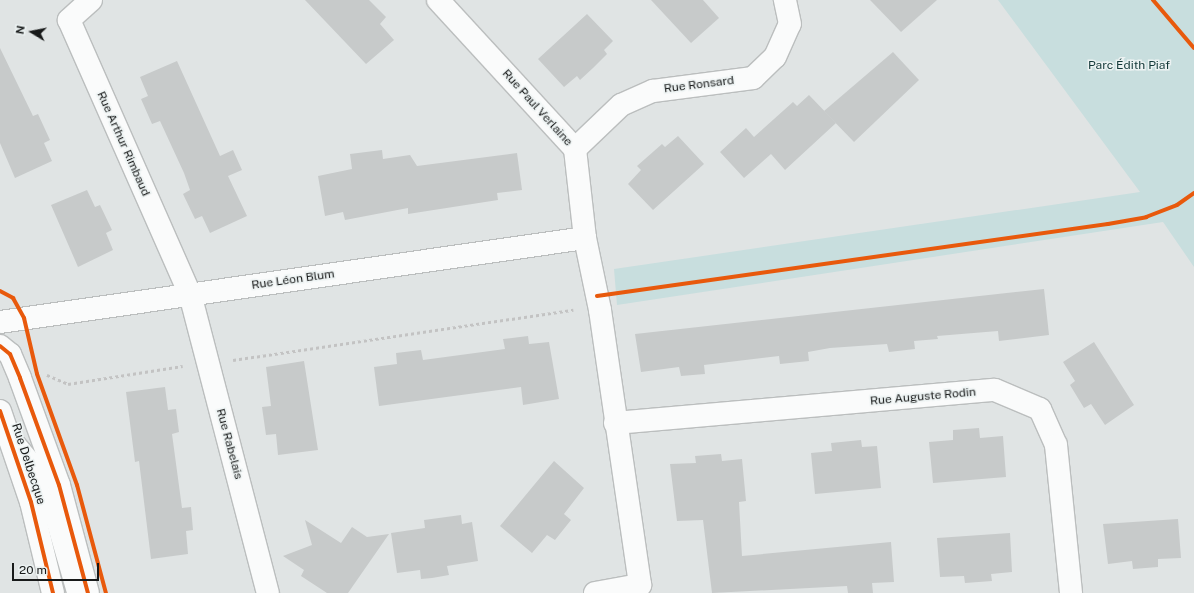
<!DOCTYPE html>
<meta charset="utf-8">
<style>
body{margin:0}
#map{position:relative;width:1194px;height:593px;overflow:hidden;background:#e0e4e4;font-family:"Public Sans",sans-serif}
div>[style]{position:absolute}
.green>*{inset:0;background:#c8dede}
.building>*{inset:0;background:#c7caca}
.path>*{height:2.5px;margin-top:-1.25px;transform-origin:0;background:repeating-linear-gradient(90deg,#c3c3c3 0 3px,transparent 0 6px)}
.roads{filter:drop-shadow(1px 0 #bbbebe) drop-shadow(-1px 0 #bbbebe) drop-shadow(0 1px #bbbebe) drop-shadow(0 -1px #bbbebe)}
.service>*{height:12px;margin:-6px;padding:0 6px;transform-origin:6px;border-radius:6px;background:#fafbfb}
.minor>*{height:22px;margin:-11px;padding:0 11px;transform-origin:11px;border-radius:11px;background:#fafbfb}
.tertiary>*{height:22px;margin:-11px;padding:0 11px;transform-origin:11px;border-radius:11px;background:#fafbfb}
.cycleway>*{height:4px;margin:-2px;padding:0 2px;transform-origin:2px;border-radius:2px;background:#e8590c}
span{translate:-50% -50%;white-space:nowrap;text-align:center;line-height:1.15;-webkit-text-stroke:3px #ecf2f2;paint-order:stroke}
.park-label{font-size:12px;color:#123838}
.street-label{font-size:12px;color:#181a1a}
.north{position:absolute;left:12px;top:12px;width:40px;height:40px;-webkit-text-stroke:3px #ecf2f2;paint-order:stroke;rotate:280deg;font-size:11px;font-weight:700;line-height:16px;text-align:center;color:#181a1a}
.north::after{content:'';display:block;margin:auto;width:14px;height:18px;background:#181a1a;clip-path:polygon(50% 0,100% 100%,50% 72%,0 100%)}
.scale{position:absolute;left:12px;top:563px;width:87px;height:18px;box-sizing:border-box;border:2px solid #181a1a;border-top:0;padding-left:5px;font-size:12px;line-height:14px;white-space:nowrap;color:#181a1a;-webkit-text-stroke:3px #ecf2f2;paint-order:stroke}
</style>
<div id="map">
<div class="green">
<div style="clip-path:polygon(998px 0,1194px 0,1194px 267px,1163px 222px,617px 305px,614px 269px,1140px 192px)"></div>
</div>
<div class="building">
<div style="clip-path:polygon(305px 0,369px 0,386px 17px,380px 24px,394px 40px,366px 64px)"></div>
<div style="clip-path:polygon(651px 0,703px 0,719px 18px,691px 43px)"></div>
<div style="clip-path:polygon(870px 0,937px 0,901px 32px)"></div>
<div style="clip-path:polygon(587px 14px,613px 41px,604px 50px,607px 54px,593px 68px,580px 80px,577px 76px,564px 87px,538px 59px)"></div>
<div style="clip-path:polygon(0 48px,33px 116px,38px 114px,50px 140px,44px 143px,52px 161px,15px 178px,0 143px)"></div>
<div style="clip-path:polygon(893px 52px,919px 80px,854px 142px,824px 111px)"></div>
<div style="clip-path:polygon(177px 61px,220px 156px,233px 150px,242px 170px,228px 176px,247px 216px,210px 233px,202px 216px,195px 219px,183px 194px,190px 190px,184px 173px,160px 121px,152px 124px,141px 99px,148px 96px,140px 77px)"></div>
<div style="clip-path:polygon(809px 95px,836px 123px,785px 170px,771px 154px,744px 178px,720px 152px,746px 128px,754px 137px,793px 102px,797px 106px)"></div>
<div style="clip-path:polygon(678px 136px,704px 164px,653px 210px,628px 184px,641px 170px,637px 166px,662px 144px,665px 147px)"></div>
<div style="clip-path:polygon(382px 150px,383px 159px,410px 155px,417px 166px,517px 153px,522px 190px,497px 193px,498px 200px,408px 214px,408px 208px,345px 220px,343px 212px,325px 216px,318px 176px,352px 169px,350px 154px)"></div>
<div style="clip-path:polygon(87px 190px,95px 207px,100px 205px,112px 230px,106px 233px,113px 250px,78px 267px,51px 205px)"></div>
<div style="clip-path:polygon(1044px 289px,1049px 335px,999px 341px,998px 331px,937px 336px,938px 339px,914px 341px,915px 349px,889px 352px,887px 344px,830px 348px,808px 352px,809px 361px,780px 364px,779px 356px,704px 365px,705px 374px,681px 376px,679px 367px,641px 372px,635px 334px)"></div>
<div style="clip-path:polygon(528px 336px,529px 344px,549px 342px,559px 399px,523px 405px,521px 387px,379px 406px,374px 367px,397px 364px,396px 353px,421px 350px,423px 360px,505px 349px,503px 339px)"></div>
<div style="clip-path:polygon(1094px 342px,1134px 405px,1105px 425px,1091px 404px,1084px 408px,1070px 385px,1075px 381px,1063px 362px)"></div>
<div style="clip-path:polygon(304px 361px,318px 450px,278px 455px,276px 434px,266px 435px,262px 407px,271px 406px,266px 367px)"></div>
<div style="clip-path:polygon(165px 387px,168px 410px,176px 409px,179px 432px,172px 434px,182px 508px,191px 507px,193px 530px,186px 531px,188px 554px,151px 559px,139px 461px,135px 462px,126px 392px)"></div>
<div style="clip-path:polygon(979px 428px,980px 438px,1003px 436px,1006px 477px,933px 483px,929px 442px,953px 440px,953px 430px)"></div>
<div style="clip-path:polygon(861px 440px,862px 447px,877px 446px,881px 488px,815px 494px,811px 453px,832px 451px,831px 443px)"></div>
<div style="clip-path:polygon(721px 454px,722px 461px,742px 459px,746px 501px,739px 502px,742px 556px,891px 542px,894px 582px,872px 583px,873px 593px,848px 593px,847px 586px,712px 593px,703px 520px,677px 521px,670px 464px,696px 463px,695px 456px)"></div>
<div style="clip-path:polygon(554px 461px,584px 488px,564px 514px,571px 520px,555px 540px,547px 535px,532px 553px,500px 526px)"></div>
<div style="clip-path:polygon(461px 515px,462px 524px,472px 522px,478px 561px,447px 566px,449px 575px,432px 578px,421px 579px,420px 570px,397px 573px,391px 533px,425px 528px,424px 520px)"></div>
<div style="clip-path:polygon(1178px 519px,1181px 558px,1158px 559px,1158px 567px,1133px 569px,1132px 561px,1108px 564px,1103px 524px)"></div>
<div style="clip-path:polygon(305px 520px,341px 543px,352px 527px,367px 537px,389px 534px,348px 593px,327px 593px,301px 576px,304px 570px,283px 556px,312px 545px)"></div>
<div style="clip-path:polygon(1010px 533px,1012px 572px,991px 574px,992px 581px,965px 583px,964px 576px,940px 577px,937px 538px)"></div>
</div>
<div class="path">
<div style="left:233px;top:360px;width:344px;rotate:-8.4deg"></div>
<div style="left:47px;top:375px;width:23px;rotate:23deg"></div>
<div style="left:68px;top:384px;width:116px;rotate:-8.9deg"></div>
</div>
<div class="roads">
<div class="service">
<div style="left:14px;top:436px;width:33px;rotate:50deg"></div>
<div style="left:35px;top:461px;width:137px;rotate:73.9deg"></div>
</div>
<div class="minor">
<div style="left:91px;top:0;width:30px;rotate:138deg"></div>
<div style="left:69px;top:20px;width:300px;rotate:66.2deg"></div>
<div style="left:190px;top:294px;width:309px;rotate:75.4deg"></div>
<div style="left:438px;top:0;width:202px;rotate:47.4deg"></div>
<div style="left:575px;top:149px;width:90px;rotate:83.6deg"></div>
<div style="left:585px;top:238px;width:74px;rotate:78.2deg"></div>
<div style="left:600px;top:310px;width:278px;rotate:81.7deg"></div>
<div style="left:575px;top:149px;width:64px;rotate:-43.7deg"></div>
<div style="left:621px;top:105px;width:35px;rotate:-24deg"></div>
<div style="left:653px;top:91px;width:101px;rotate:-7.4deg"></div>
<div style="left:753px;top:78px;width:30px;rotate:-44deg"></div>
<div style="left:775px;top:57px;width:36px;rotate:-66deg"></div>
<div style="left:790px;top:24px;width:25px;rotate:-102deg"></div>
<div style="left:0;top:322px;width:591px;rotate:-8.17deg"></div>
<div style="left:615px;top:423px;width:381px;rotate:-5deg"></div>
<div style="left:995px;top:390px;width:49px;rotate:22.9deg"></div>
<div style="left:1040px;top:409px;width:39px;rotate:66deg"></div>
<div style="left:1056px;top:445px;width:149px;rotate:84.2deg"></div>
<div style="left:595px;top:593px;width:46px;rotate:-10.1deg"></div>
</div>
<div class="tertiary">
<div style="left:0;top:346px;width:13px;rotate:39deg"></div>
<div style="left:10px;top:354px;width:26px;rotate:67deg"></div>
<div style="left:20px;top:378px;width:114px;rotate:70deg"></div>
<div style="left:59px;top:485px;width:112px;rotate:75deg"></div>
<div style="left:0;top:411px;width:96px;rotate:71.2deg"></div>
<div style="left:31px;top:502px;width:94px;rotate:76.4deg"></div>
</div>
</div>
<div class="cycleway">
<div style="left:1153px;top:0;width:63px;rotate:49.5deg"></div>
<div style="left:0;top:291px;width:15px;rotate:28deg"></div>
<div style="left:13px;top:298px;width:23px;rotate:61deg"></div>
<div style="left:24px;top:318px;width:57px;rotate:76.9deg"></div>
<div style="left:37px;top:374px;width:118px;rotate:70.2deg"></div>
<div style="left:77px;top:485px;width:112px;rotate:75deg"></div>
<div style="left:597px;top:296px;width:516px;rotate:-8.02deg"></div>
<div style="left:1108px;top:224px;width:39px;rotate:-10deg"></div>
<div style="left:1146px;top:217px;width:33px;rotate:-21deg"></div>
<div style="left:1177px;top:205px;width:21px;rotate:-35deg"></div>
<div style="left:0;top:346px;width:13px;rotate:39deg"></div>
<div style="left:10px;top:354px;width:26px;rotate:67deg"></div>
<div style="left:20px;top:378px;width:114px;rotate:70deg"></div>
<div style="left:59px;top:485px;width:112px;rotate:75deg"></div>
<div style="left:0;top:411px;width:96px;rotate:71.2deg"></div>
<div style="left:31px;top:502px;width:94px;rotate:76.4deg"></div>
</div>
<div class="park-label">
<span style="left:1129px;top:66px">Parc Édith Piaf</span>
</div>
<div class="street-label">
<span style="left:699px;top:85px;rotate:-7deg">Rue Ronsard</span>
<span style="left:537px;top:108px;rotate:48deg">Rue Paul Verlaine</span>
<span style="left:123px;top:144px;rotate:66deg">Rue Arthur Rimbaud</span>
<span style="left:293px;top:280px;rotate:-8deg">Rue Léon Blum</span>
<span style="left:923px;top:397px;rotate:-5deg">Rue Auguste Rodin</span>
<span style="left:229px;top:444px;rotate:75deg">Rue Rabelais</span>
<span style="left:28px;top:464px;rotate:72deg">Rue Delbecque</span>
</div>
<div class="north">N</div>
<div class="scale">20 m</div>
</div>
